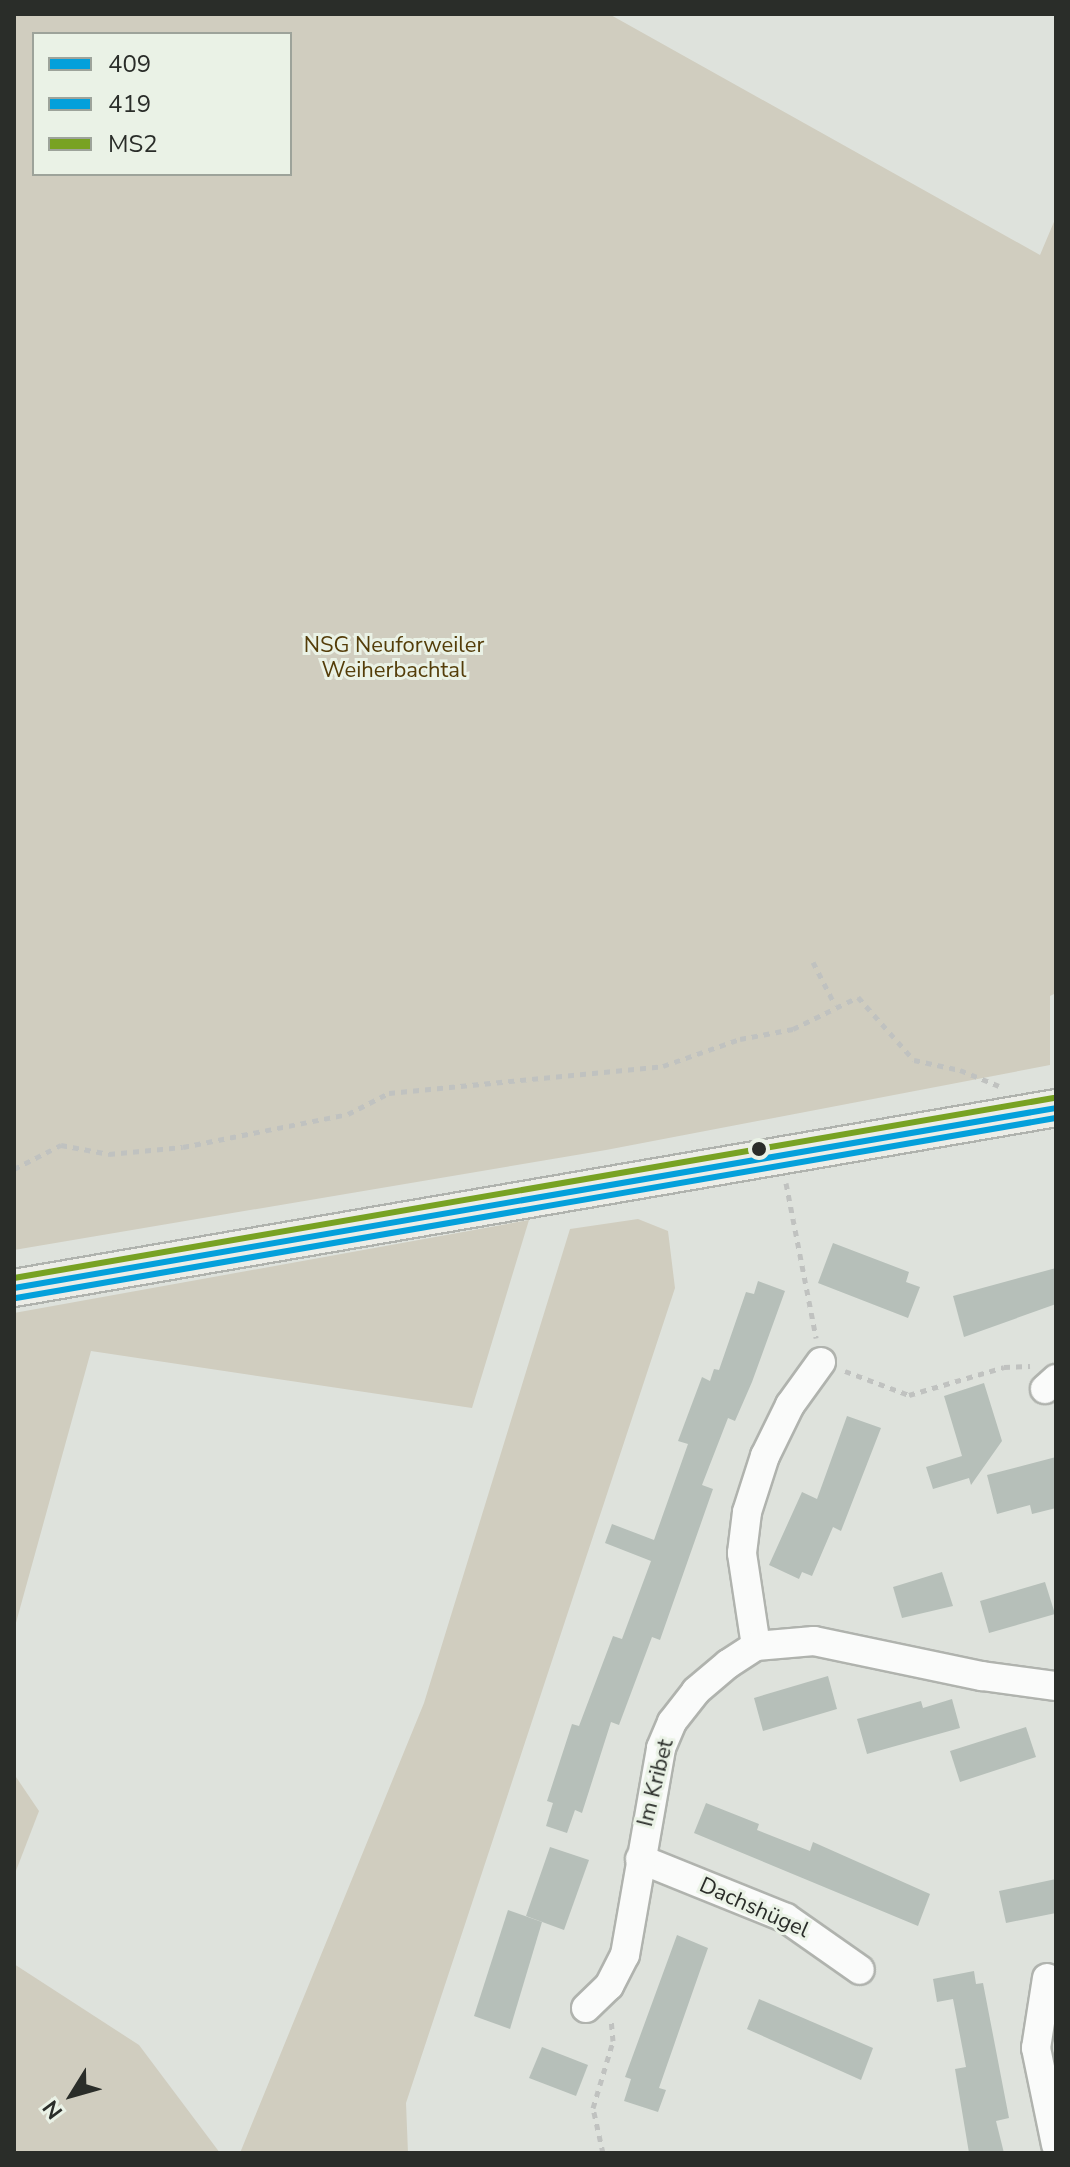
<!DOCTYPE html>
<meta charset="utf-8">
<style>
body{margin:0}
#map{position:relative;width:1070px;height:2167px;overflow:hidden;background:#dee2dc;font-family:"Nunito Sans",sans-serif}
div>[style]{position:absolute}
.green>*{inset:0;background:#d0cdbf}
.building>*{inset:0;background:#b6bfb9}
.path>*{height:5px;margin-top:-2.5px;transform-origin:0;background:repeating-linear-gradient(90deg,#c0c2c0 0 6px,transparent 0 12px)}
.roads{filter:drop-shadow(2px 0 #b0b3ae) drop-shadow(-2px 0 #b0b3ae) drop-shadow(0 2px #b0b3ae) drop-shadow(0 -2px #b0b3ae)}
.minor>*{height:28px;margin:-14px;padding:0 14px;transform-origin:14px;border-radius:14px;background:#fafbfa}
.major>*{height:36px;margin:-18px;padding:0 18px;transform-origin:18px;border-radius:18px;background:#ecede7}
.bus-1>*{height:6px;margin:-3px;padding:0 3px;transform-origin:3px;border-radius:3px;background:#04a0db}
.bus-2>*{height:6px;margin:-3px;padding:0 3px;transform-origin:3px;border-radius:3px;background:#04a0db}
.bus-3>*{height:6px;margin:-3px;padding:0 3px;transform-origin:3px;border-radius:3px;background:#78a223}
.dots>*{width:22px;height:22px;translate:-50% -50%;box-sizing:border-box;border:4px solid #eaf2e6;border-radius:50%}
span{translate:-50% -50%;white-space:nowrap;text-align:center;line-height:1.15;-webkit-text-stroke:6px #eaf2e6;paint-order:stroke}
.park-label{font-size:22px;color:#543d09}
.street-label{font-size:22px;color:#2a2d29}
.frame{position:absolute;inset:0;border:16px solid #2a2d29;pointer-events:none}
.legend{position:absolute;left:32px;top:32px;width:260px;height:144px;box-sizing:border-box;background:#eaf2e6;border:2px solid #9da39a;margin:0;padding:10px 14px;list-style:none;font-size:24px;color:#2a2d29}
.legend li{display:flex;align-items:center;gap:16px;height:40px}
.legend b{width:40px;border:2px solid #9da39a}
.north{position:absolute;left:32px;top:2055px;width:80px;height:80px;-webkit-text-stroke:6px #eaf2e6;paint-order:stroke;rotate:233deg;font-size:22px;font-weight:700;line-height:32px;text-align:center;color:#2a2d29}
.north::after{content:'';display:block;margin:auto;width:28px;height:36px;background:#2a2d29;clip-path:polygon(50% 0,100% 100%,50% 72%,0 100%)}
</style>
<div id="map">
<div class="green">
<div style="clip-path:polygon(evenodd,14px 14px,609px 14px,1040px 255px,1056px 217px,1056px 993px,1050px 996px,1050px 1065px,606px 1150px,14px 1250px,14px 14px,34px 34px,290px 34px,290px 174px,34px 174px,34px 34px)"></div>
<div style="clip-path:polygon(638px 1219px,668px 1231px,675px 1288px,406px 2103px,408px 2153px,240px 2153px,424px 1703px,570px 1229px)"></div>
<div style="clip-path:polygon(529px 1220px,472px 1408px,91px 1351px,14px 1630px,14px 1313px)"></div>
<div style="clip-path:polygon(14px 1774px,39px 1811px,14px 1876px)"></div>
<div style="clip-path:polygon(14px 1964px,139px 2045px,220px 2153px,14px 2153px)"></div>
</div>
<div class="building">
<div style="clip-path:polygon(833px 1243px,909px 1272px,906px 1282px,920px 1287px,908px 1318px,818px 1283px)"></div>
<div style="clip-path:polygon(1056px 1268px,1056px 1304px,964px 1337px,953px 1296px)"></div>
<div style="clip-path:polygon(758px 1281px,785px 1291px,752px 1382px,735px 1421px,728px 1418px,702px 1485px,713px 1489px,660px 1640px,652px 1637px,619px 1725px,611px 1722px,582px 1813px,575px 1810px,567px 1833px,546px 1826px,553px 1803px,547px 1801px,572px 1724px,579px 1726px,613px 1636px,622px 1639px,651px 1561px,605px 1543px,612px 1524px,654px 1540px,688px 1444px,678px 1441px,702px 1377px,710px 1381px,714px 1369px,719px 1370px,746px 1292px,754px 1294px)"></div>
<div style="clip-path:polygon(984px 1383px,1002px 1441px,971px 1485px,969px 1478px,933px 1489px,926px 1467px,962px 1456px,944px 1396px)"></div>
<div style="clip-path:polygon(847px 1416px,881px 1428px,841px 1531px,833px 1527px,812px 1576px,802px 1572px,799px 1579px,769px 1565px,802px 1492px,817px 1499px)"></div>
<div style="clip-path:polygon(1056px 1457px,1056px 1508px,1032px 1514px,1030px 1505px,997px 1514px,987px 1475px)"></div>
<div style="clip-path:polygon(942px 1572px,953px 1606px,902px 1618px,893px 1587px)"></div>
<div style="clip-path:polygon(1045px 1582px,1055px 1614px,989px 1633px,980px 1601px)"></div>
<div style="clip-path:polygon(828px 1676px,837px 1709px,763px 1731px,754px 1698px)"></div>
<div style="clip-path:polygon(952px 1699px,960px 1728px,867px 1754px,857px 1719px,921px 1701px,923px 1708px)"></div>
<div style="clip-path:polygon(1026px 1727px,1036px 1757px,960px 1782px,950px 1751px)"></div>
<div style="clip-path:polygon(706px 1803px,759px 1824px,757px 1830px,810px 1851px,813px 1842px,930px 1894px,918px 1926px,694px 1833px)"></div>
<div style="clip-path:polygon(550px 1847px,589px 1860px,564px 1930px,526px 1916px)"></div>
<div style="clip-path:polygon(1056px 1879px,1056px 1913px,1006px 1923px,999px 1891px)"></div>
<div style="clip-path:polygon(508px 1910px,542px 1922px,510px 2029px,474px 2016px)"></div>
<div style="clip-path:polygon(677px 1935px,708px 1948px,659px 2088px,666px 2090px,658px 2112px,624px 2101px,631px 2079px,625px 2077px)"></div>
<div style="clip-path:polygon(974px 1971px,976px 1984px,983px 1983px,1009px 2118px,996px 2121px,1004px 2153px,969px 2153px,955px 2069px,966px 2067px,953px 1999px,937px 2002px,933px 1979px)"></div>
<div style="clip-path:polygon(759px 1999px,873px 2048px,861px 2080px,747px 2029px)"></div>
<div style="clip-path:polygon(542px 2047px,588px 2065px,576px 2096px,529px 2078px)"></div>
</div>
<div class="path">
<div style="left:813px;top:962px;width:48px;rotate:62.9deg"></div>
<div style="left:14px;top:1169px;width:53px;rotate:-27.1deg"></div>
<div style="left:61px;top:1145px;width:49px;rotate:10.6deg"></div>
<div style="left:109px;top:1154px;width:74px;rotate:-5.4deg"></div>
<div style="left:183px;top:1147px;width:168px;rotate:-11.3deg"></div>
<div style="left:348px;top:1114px;width:46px;rotate:-27.1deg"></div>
<div style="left:389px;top:1093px;width:275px;rotate:-5.6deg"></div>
<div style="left:663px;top:1066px;width:82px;rotate:-19.3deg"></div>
<div style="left:740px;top:1039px;width:54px;rotate:-10.7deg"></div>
<div style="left:793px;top:1029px;width:72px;rotate:-26.2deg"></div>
<div style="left:858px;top:997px;width:84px;rotate:48.4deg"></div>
<div style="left:914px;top:1060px;width:47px;rotate:12.3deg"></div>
<div style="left:960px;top:1070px;width:42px;rotate:22.3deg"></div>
<div style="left:786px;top:1183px;width:158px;rotate:79deg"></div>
<div style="left:845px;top:1371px;width:68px;rotate:20.6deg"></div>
<div style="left:909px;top:1395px;width:99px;rotate:-16.4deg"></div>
<div style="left:1004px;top:1367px;width:26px;rotate:-2deg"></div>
<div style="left:603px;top:2153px;width:46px;rotate:-102.5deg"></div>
<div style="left:593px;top:2108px;width:70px;rotate:-73.4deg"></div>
<div style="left:613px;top:2041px;width:22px;rotate:-95deg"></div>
</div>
<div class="roads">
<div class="minor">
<div style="left:1045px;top:1389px;width:15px;rotate:-42deg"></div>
<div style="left:756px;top:1646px;width:94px;rotate:-98.6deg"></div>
<div style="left:742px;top:1553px;width:41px;rotate:-83deg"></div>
<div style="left:747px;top:1512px;width:59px;rotate:-72.2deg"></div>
<div style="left:765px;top:1456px;width:57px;rotate:-63.9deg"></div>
<div style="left:790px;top:1405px;width:53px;rotate:-54.2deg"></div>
<div style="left:640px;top:1859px;width:157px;rotate:22deg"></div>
<div style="left:786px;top:1918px;width:90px;rotate:35.1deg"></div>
<div style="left:1047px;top:1978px;width:71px;rotate:98.9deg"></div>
<div style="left:1036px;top:2048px;width:99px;rotate:78.3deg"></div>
<div style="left:586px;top:2008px;width:32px;rotate:-44deg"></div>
<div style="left:609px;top:1986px;width:35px;rotate:-63deg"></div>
<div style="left:625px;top:1955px;width:210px;rotate:-80.1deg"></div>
<div style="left:661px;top:1748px;width:28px;rotate:-67deg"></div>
<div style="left:672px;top:1722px;width:39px;rotate:-52deg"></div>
<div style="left:696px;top:1691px;width:42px;rotate:-40.2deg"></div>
<div style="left:728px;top:1664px;width:33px;rotate:-33deg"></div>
<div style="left:756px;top:1646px;width:58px;rotate:-4.9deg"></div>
<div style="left:814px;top:1641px;width:172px;rotate:11.8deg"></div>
<div style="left:982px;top:1676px;width:75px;rotate:7.7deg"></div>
</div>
<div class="major">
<div style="left:14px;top:1288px;width:1057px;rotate:-9.8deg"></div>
</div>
</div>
<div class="bus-1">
<div style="left:14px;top:1288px;width:1057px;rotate:-9.8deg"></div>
</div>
<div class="bus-2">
<div style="left:16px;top:1298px;width:1055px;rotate:-9.82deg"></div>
</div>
<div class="bus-3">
<div style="left:14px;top:1278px;width:1055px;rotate:-9.82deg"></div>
</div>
<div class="dots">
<div style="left:759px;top:1149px;background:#2a2d29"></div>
</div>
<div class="park-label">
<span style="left:394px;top:658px">NSG Neuforweiler<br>Weiherbachtal</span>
</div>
<div class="street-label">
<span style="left:656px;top:1783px;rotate:-76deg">Im Kribet</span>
<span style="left:754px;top:1908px;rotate:24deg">Dachshügel</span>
</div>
<div class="frame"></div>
<ul class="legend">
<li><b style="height:10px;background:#04a0db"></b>409</li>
<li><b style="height:10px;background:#04a0db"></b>419</li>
<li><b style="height:10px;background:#78a223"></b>MS2</li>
</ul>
<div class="north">N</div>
</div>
